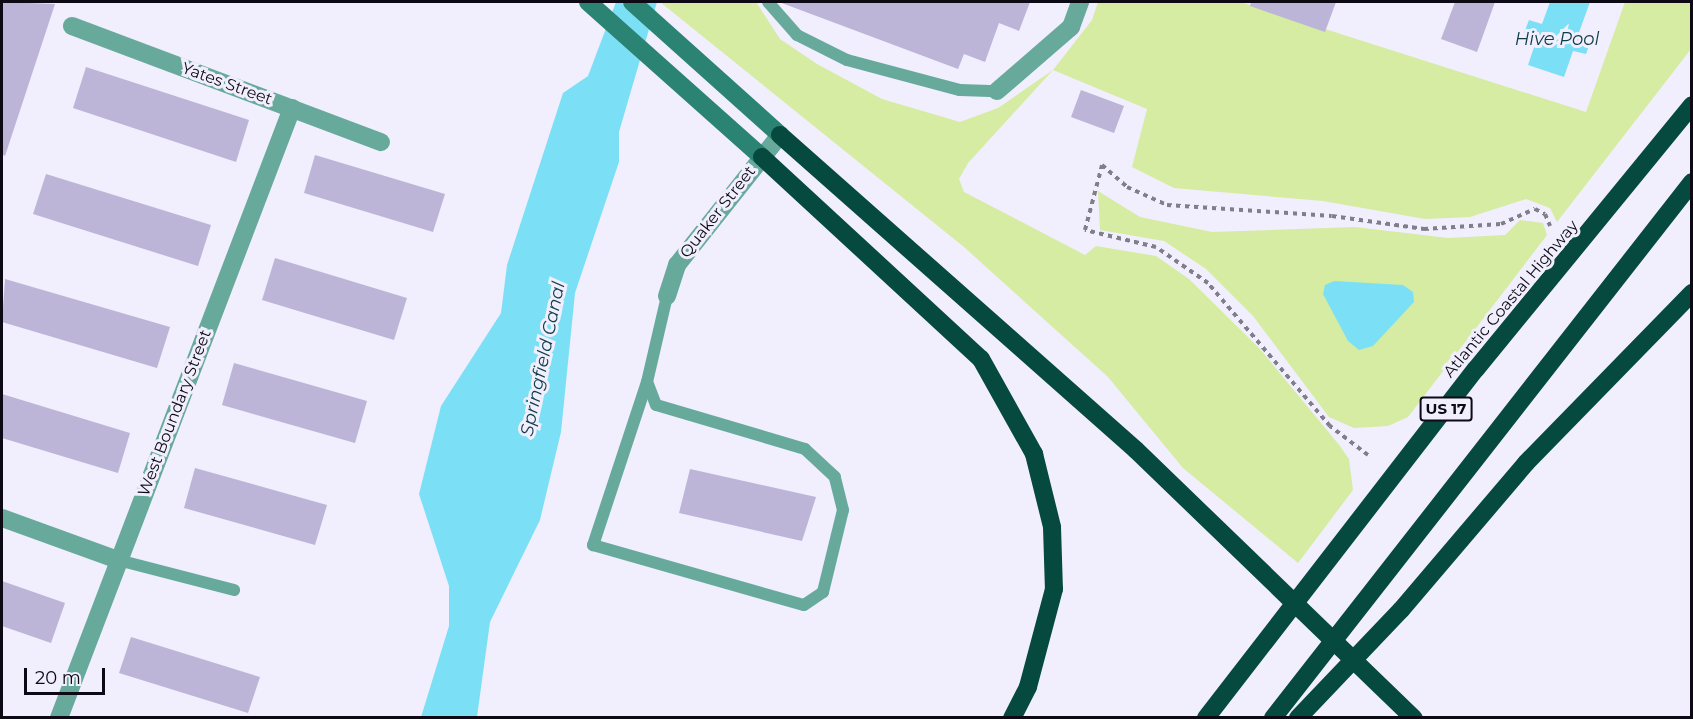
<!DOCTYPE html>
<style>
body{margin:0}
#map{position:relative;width:1693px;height:719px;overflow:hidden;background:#f1eefd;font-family:Montserrat,sans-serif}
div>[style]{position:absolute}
.green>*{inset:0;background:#d5eca2}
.water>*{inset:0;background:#7be0f6}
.building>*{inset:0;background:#bcb5d7}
.path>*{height:4px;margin-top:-2px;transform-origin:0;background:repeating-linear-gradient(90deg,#817e8b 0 4.5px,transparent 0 9px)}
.lane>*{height:12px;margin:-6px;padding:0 6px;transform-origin:6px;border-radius:6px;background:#67aa9c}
.street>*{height:18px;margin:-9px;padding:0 9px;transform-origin:9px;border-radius:9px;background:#67aa9c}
.secondary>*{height:18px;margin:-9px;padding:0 9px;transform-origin:9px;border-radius:9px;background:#2a8373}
.highway>*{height:18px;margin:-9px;padding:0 9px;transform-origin:9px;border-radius:9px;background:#06493e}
span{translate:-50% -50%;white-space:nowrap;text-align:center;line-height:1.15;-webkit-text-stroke:6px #f1eefd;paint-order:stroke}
.shield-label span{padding:2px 4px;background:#f1eefd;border:2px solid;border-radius:4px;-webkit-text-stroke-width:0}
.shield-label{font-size:15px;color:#0d0a15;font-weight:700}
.street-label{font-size:16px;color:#0d0a15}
.water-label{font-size:18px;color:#0d3d47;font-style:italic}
.frame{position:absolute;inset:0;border:3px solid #0d0a15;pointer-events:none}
.scale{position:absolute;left:24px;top:668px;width:81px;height:27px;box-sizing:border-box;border:3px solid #0d0a15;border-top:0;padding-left:8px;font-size:18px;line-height:21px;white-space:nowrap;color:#0d0a15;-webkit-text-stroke:4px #f1eefd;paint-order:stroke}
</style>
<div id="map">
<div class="green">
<div style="clip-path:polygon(660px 2px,756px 2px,780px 39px,817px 64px,882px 99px,960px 122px,998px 108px,1053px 70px,1092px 20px,1098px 2px,1240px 2px,1586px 112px,1625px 2px,1691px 2px,1691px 49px,1557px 222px,1550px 208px,1526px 199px,1470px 217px,1425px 219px,1323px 201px,1174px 188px,1132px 167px,1147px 109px,1053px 70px,968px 163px,959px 179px,964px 192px,1085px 255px,1096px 246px,1156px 256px,1189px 279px,1260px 349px,1340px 446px,1349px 459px,1353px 490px,1298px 563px,1183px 468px,1108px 377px,964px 247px)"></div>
<div style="clip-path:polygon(1098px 191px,1140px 217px,1212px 232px,1355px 227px,1448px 238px,1505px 235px,1520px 220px,1543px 223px,1547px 235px,1408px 417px,1388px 426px,1354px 428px,1329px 417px,1253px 316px,1206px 269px,1164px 241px,1100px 230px)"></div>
</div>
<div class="water">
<div style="clip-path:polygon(616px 2px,657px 2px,619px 132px,619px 162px,575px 293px,561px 432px,540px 520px,490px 622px,477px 717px,421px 717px,449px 626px,449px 586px,419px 494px,441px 406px,501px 313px,507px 265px,563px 93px,588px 76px)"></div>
<div style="clip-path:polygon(1550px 2px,1590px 2px,1577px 38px,1590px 43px,1586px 54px,1573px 51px,1564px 77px,1528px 65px,1537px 38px,1524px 33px,1529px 20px,1542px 24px)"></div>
<div style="clip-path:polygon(1334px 281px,1403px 285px,1413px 292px,1414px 302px,1373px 346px,1359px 350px,1348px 341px,1323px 294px,1325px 285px)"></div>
</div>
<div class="building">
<div style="clip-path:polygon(2px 2px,55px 4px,5px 156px,2px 154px)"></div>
<div style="clip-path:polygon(779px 2px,1030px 2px,1019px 31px,999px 23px,985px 62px,964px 54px,958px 69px)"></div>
<div style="clip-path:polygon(1251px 2px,1336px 2px,1325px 32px,1250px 6px)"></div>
<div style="clip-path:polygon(1455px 2px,1495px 2px,1477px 52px,1441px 39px)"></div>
<div style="clip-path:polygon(86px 67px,249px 120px,236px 162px,73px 108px)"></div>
<div style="clip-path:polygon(1081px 90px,1124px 106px,1114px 133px,1071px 117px)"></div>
<div style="clip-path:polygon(315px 155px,445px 194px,433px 232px,304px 193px)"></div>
<div style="clip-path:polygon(46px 174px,211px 225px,198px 266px,33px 214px)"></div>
<div style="clip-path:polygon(275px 258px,407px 298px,394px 340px,262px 300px)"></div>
<div style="clip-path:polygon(5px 279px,170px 327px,157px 368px,2px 322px)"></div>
<div style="clip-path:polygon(234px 363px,367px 401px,355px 443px,222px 405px)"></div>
<div style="clip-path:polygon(2px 394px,130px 433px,118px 473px,2px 438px)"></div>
<div style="clip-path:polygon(195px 468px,327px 505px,315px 545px,184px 508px)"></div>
<div style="clip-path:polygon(690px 469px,816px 497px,802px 541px,679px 513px)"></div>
<div style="clip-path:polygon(2px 581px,65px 603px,51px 643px,2px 626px)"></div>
<div style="clip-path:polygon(131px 637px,260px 677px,248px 713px,119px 673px)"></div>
</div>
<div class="path">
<div style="left:1368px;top:455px;width:48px;rotate:-142.7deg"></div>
<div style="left:1330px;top:426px;width:188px;rotate:-130.5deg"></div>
<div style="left:1208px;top:283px;width:63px;rotate:-145.3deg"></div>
<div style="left:1156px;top:247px;width:73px;rotate:-166.5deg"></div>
<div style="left:1085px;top:230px;width:67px;rotate:-75.3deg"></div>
<div style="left:1102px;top:165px;width:33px;rotate:41deg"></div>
<div style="left:1127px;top:187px;width:44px;rotate:24.2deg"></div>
<div style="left:1167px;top:205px;width:165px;rotate:3.8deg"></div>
<div style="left:1332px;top:216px;width:93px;rotate:8deg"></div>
<div style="left:1424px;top:229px;width:77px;rotate:-3.7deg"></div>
<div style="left:1501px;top:224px;width:37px;rotate:-24deg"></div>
<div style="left:1535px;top:209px;width:11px;rotate:27deg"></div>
<div style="left:1545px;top:214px;width:13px;rotate:67deg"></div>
</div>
<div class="lane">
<div style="left:768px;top:2px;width:44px;rotate:48.7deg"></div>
<div style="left:797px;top:35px;width:56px;rotate:26.6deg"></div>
<div style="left:847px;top:60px;width:117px;rotate:14.9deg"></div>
<div style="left:960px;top:90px;width:37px;rotate:2deg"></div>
<div style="left:647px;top:382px;width:172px;rotate:108.3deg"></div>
<div style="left:593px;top:545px;width:219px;rotate:15.9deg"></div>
<div style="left:804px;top:605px;width:23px;rotate:-34deg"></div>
<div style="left:823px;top:592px;width:84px;rotate:-76.3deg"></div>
<div style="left:843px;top:510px;width:34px;rotate:-104deg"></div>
<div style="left:835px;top:477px;width:41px;rotate:-137deg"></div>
<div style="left:805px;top:449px;width:155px;rotate:-163.5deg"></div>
<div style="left:656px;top:405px;width:25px;rotate:-111deg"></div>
<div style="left:647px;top:382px;width:88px;rotate:-76.9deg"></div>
<div style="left:118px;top:560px;width:120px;rotate:14.5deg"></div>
</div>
<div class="street">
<div style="left:72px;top:26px;width:330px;rotate:20.6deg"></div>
<div style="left:997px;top:91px;width:98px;rotate:-40.9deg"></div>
<div style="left:1071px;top:27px;width:27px;rotate:-70deg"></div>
<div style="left:667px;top:296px;width:33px;rotate:-72deg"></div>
<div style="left:677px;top:265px;width:166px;rotate:-51.6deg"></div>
<div style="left:2px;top:518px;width:123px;rotate:19.9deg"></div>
<div style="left:59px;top:718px;width:653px;rotate:-69.09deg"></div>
</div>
<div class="secondary">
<div style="left:588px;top:2px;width:233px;rotate:41.7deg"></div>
<div style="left:632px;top:2px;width:199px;rotate:41.9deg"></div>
</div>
<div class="highway">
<div style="left:780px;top:135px;width:475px;rotate:41.5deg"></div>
<div style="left:1136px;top:450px;width:386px;rotate:44deg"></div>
<div style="left:762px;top:157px;width:298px;rotate:42.7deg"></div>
<div style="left:981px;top:359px;width:109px;rotate:60.8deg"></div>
<div style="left:1034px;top:454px;width:75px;rotate:76.1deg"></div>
<div style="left:1052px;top:527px;width:62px;rotate:88.2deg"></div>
<div style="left:1054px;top:589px;width:101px;rotate:104.9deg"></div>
<div style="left:1028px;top:687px;width:35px;rotate:117deg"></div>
<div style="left:1206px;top:718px;width:441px;rotate:-52.3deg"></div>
<div style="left:1476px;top:369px;width:341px;rotate:-50.7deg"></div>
<div style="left:1273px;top:718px;width:680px;rotate:-51.98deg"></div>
<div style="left:1298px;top:718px;width:149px;rotate:-46.4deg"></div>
<div style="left:1401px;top:610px;width:193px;rotate:-49.6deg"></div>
<div style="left:1526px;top:463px;width:238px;rotate:-45.7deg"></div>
</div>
<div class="shield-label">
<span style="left:1446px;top:409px">US 17</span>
</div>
<div class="street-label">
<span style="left:227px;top:84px;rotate:20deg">Yates Street</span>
<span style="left:718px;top:212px;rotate:-52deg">Quaker Street</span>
<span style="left:1511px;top:299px;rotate:-50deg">Atlantic Coastal Highway</span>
<span style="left:175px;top:413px;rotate:-69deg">West Boundary Street</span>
</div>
<div class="water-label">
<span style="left:1557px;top:39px">Hive Pool</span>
<span style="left:543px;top:359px;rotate:-78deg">Springfield Canal</span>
</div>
<div class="frame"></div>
<div class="scale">20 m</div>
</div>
